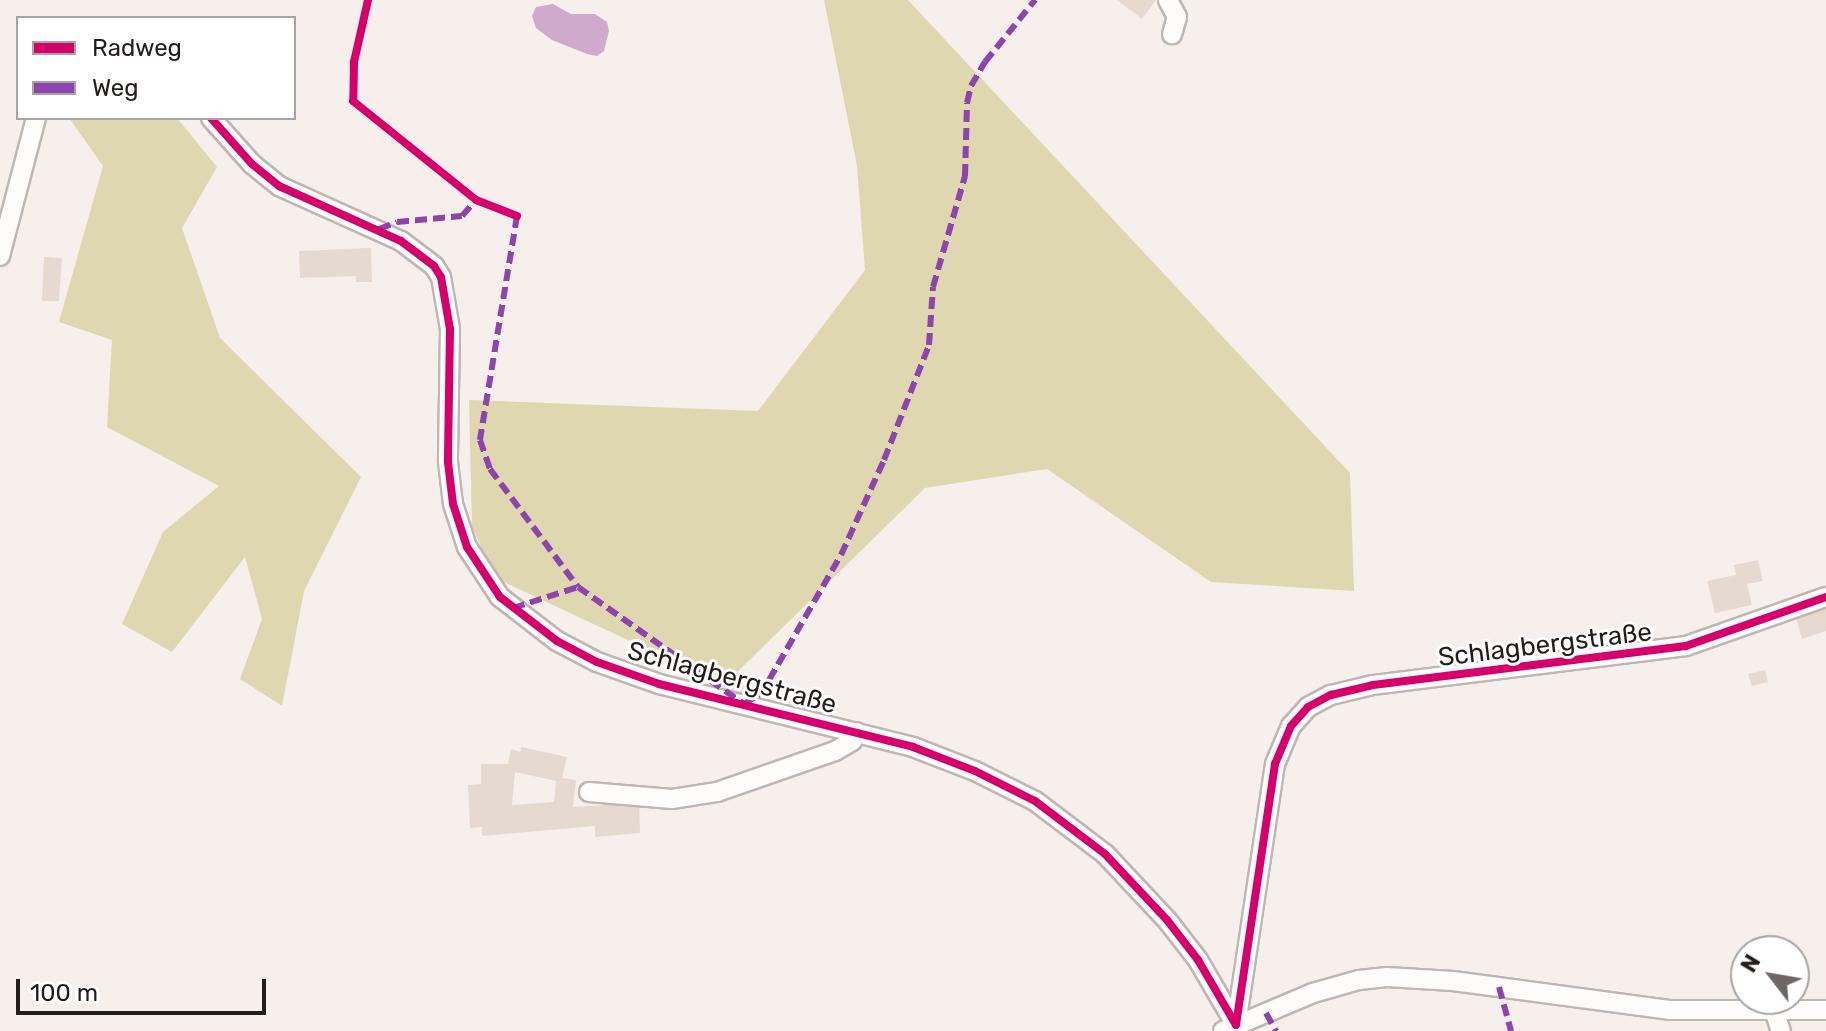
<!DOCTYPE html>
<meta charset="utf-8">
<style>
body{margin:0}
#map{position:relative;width:1826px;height:1031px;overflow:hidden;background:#f7efec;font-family:Rubik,sans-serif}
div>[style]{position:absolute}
.forest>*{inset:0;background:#dfd7b0}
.water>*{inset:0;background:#cfaacc}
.building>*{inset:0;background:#e6dad0}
.roads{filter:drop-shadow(2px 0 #beb7b5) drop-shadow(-2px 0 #beb7b5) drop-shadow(0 2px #beb7b5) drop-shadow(0 -2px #beb7b5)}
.minor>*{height:18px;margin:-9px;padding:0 9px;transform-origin:9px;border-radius:9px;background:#fefdfc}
.quiet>*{height:6px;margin-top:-3px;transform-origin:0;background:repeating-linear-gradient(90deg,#8e44ad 0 12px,transparent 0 18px)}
.cycleway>*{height:8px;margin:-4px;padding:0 4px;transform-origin:4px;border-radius:4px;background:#d6006c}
span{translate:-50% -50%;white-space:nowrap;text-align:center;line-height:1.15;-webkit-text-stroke:6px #fff;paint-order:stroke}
.street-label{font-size:26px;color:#231d1c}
.legend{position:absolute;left:16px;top:16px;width:280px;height:104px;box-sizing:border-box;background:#fff;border:2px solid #a7a5a4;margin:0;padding:10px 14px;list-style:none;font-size:24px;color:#231d1c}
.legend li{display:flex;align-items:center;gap:16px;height:40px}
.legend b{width:40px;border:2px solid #a7a5a4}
.north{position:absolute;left:1730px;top:935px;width:80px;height:80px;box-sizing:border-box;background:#fff;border:2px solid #a7a5a4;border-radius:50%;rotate:301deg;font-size:22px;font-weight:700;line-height:32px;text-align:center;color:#231d1c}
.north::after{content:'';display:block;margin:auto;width:28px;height:36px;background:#6d6665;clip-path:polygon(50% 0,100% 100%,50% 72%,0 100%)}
.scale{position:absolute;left:16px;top:979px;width:250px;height:36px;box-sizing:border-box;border:4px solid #231d1c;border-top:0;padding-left:10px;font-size:24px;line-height:28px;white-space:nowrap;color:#231d1c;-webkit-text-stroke:6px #fff;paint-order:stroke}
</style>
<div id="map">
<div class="forest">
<div style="clip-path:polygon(824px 0,908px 0,1350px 473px,1354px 591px,1211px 582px,1047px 469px,925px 488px,724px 685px,495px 578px,472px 526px,469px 400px,758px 411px,865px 270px,857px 166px)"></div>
<div style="clip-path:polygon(69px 118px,177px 118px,217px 167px,182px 228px,220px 338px,361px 477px,304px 591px,282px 706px,240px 679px,262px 619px,245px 557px,172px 652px,122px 624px,163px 532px,219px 486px,107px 427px,112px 340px,59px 322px,103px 166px)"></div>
</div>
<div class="water">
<div style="clip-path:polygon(553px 4px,571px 14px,595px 14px,607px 22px,609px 31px,604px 51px,597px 56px,587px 54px,552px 40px,536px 28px,532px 16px,536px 7px)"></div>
</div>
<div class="building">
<div style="clip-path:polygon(1117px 0,1156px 0,1142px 19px)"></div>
<div style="clip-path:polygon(371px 248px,372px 282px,356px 282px,356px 276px,300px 278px,299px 251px)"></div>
<div style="clip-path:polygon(44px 257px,62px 258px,59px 301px,42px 301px)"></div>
<div style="clip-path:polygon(1758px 560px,1763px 581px,1747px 584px,1752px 605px,1715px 613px,1707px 581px,1736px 575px,1734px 565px)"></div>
<div style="clip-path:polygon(1826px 608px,1826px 631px,1802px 639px,1796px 618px)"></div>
<div style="clip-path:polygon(1765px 670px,1768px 682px,1752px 686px,1748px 674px)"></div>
<div style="clip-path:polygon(727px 674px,756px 682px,752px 697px,723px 689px)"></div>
<div style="clip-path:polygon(evenodd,521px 747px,567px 757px,562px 778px,576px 780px,573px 807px,639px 803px,640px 833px,595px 837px,595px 826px,482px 836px,482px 827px,470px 828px,468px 785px,481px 784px,481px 764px,508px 764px,511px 749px,520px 752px,521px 747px,515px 772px,556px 781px,554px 802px,512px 805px,515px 772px)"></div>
</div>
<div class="roads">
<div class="minor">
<div style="left:1168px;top:0;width:19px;rotate:62deg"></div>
<div style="left:1177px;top:17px;width:18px;rotate:106deg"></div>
<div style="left:211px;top:118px;width:62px;rotate:48.3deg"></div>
<div style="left:252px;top:164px;width:35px;rotate:39deg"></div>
<div style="left:279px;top:186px;width:134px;rotate:24.3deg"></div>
<div style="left:401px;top:241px;width:41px;rotate:37.1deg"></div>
<div style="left:434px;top:266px;width:13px;rotate:58deg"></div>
<div style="left:441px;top:277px;width:53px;rotate:80.2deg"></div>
<div style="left:450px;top:329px;width:133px;rotate:90.9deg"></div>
<div style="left:448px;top:462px;width:42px;rotate:83.2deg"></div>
<div style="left:453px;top:504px;width:45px;rotate:72deg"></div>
<div style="left:467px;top:547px;width:60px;rotate:56.6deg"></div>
<div style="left:500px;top:597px;width:72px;rotate:37.7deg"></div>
<div style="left:557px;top:641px;width:45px;rotate:27.7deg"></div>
<div style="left:597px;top:662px;width:66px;rotate:19.5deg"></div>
<div style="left:659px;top:684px;width:262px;rotate:13.9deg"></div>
<div style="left:913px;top:747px;width:66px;rotate:21.2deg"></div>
<div style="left:975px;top:771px;width:67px;rotate:26.6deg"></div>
<div style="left:1035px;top:801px;width:88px;rotate:37.1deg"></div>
<div style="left:1105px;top:854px;width:91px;rotate:46.8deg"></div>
<div style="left:1167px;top:920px;width:51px;rotate:52.2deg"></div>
<div style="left:1198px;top:960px;width:75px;rotate:59.7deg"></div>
<div style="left:0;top:256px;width:143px;rotate:-75.4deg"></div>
<div style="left:589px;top:792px;width:83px;rotate:4.8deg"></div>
<div style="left:672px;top:799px;width:46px;rotate:-8.8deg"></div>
<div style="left:717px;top:792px;width:125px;rotate:-19.2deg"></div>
<div style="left:835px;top:751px;width:20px;rotate:-30deg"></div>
<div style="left:852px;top:741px;width:10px;rotate:-61deg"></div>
<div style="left:1774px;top:1010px;width:22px;rotate:72deg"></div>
<div style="left:1236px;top:1025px;width:264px;rotate:-81.5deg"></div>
<div style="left:1275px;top:764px;width:41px;rotate:-67.2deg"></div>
<div style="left:1291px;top:726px;width:25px;rotate:-48deg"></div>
<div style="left:1308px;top:707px;width:26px;rotate:-28deg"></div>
<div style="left:1331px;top:695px;width:43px;rotate:-13.4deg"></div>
<div style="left:1373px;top:685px;width:315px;rotate:-7.1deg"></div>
<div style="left:1686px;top:646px;width:148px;rotate:-19.3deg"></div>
<div style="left:1223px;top:1031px;width:98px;rotate:-22.9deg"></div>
<div style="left:1313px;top:993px;width:48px;rotate:-15.8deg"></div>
<div style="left:1359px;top:980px;width:28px;rotate:-6deg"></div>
<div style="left:1387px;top:977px;width:66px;rotate:3.5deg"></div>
<div style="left:1453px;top:981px;width:218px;rotate:7.6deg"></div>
<div style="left:1669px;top:1010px;width:157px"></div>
</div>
</div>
<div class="quiet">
<div style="left:517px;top:216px;width:227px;rotate:99.4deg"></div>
<div style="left:480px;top:440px;width:31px;rotate:71deg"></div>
<div style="left:490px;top:469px;width:147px;rotate:53.3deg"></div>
<div style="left:578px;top:587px;width:203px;rotate:35.2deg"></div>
<div style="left:744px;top:704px;width:15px;rotate:-32deg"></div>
<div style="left:757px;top:696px;width:20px;rotate:-53deg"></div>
<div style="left:769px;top:680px;width:144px;rotate:-60.1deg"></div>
<div style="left:841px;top:555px;width:104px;rotate:-65.6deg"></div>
<div style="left:884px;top:460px;width:123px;rotate:-68.6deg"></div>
<div style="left:929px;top:345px;width:58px;rotate:-86.1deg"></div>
<div style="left:933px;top:287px;width:116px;rotate:-73.9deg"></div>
<div style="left:965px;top:176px;width:73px;rotate:-88.4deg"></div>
<div style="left:967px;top:103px;width:17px;rotate:-77deg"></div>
<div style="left:971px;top:86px;width:28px;rotate:-60deg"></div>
<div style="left:985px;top:62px;width:80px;rotate:-51.1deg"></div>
<div style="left:379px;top:229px;width:19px;rotate:-21deg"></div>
<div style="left:397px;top:222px;width:65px;rotate:-5.3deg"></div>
<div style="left:462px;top:216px;width:21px;rotate:-49deg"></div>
<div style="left:513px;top:608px;width:68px;rotate:-17.9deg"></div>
<div style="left:1499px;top:987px;width:46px;rotate:74.7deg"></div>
<div style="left:1266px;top:1013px;width:21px;rotate:61deg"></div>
</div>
<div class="cycleway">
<div style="left:368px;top:0;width:64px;rotate:102.7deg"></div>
<div style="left:354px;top:62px;width:39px;rotate:91deg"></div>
<div style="left:353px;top:101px;width:158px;rotate:38.8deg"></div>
<div style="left:476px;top:200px;width:44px;rotate:21.3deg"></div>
<div style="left:211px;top:118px;width:62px;rotate:48.3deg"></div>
<div style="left:252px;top:164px;width:35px;rotate:39deg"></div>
<div style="left:279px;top:186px;width:134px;rotate:24.3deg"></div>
<div style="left:401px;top:241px;width:41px;rotate:37.1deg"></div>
<div style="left:434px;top:266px;width:13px;rotate:58deg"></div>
<div style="left:441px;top:277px;width:53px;rotate:80.2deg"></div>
<div style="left:450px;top:329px;width:133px;rotate:90.9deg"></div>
<div style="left:448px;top:462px;width:42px;rotate:83.2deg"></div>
<div style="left:453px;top:504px;width:45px;rotate:72deg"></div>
<div style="left:467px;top:547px;width:60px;rotate:56.6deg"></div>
<div style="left:500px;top:597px;width:72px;rotate:37.7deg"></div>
<div style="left:557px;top:641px;width:45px;rotate:27.7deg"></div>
<div style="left:597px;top:662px;width:66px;rotate:19.5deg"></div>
<div style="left:659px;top:684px;width:262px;rotate:13.9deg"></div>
<div style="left:913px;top:747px;width:66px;rotate:21.2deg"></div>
<div style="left:975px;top:771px;width:67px;rotate:26.6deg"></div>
<div style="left:1035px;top:801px;width:88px;rotate:37.1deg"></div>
<div style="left:1105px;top:854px;width:91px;rotate:46.8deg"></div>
<div style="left:1167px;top:920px;width:51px;rotate:52.2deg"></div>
<div style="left:1198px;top:960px;width:75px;rotate:59.7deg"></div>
<div style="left:1236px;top:1025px;width:264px;rotate:-81.5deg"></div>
<div style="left:1275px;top:764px;width:41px;rotate:-67.2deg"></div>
<div style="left:1291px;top:726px;width:25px;rotate:-48deg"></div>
<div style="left:1308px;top:707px;width:26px;rotate:-28deg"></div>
<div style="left:1331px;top:695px;width:43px;rotate:-13.4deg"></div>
<div style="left:1373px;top:685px;width:315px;rotate:-7.1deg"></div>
<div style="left:1686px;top:646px;width:148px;rotate:-19.3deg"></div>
</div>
<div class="street-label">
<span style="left:1545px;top:645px;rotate:-7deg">Schlagbergstraße</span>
<span style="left:732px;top:678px;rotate:15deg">Schlagbergstraße</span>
</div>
<ul class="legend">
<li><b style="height:10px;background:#d6006c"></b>Radweg</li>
<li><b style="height:10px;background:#8e44ad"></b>Weg</li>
</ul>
<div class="north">N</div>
<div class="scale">100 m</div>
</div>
